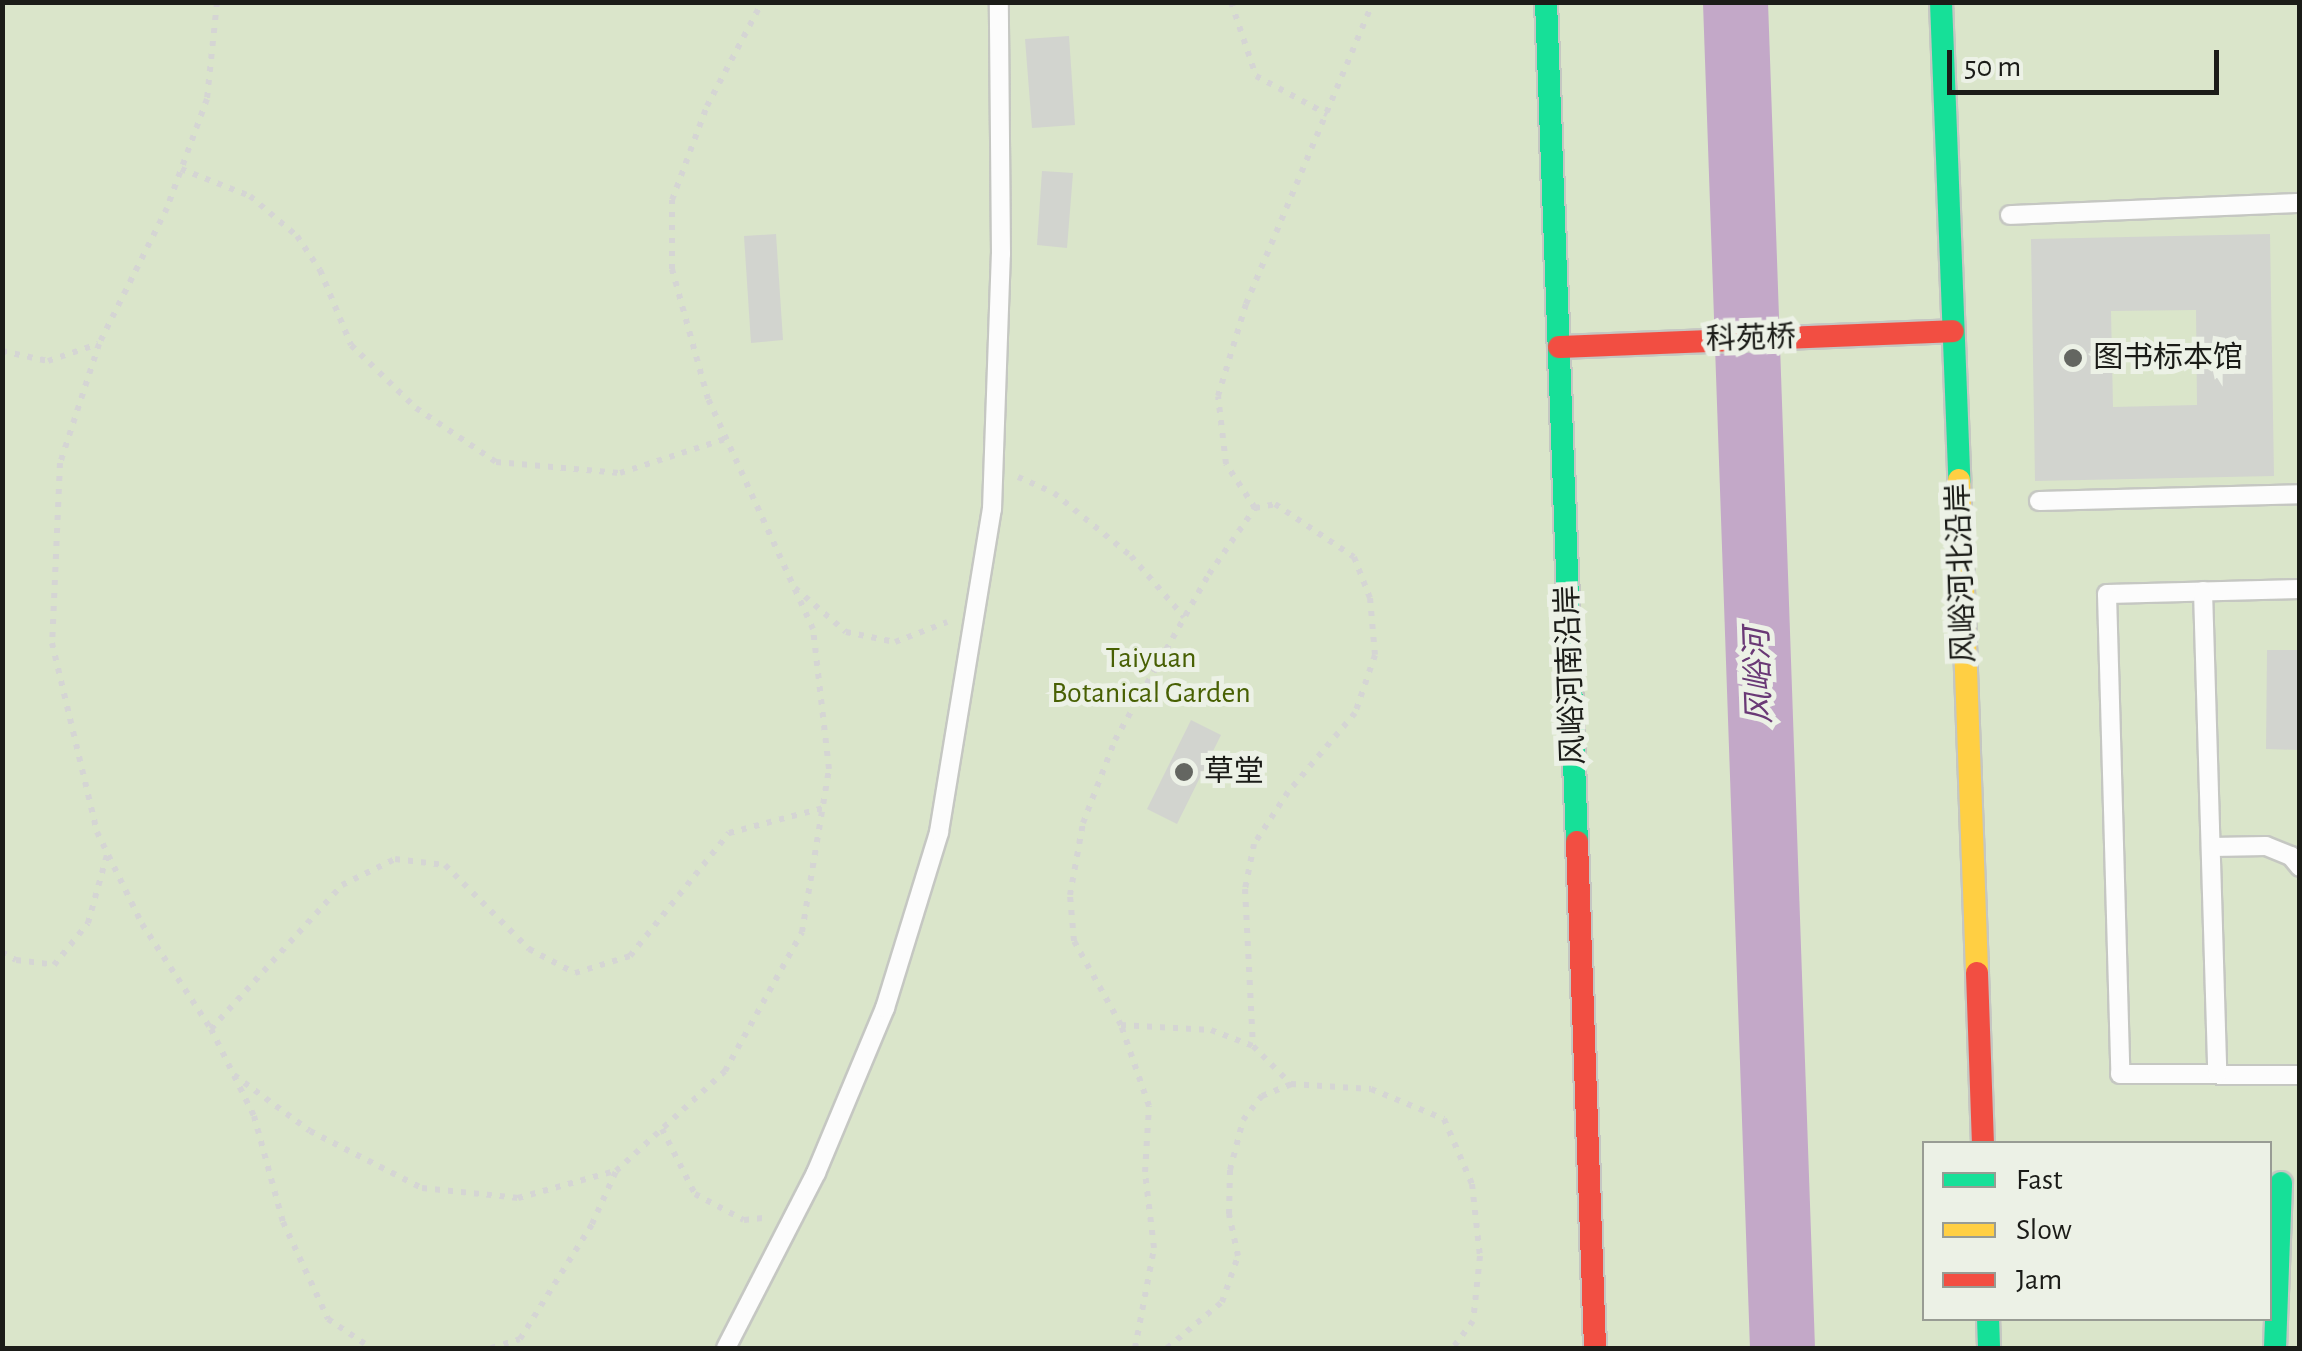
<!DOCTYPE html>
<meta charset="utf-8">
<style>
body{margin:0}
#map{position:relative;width:2302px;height:1351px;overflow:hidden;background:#eceee9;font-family:"Alegreya Sans","Noto Sans SC",sans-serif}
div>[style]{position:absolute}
.green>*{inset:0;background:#dae5ca}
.river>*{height:65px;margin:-32.5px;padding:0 32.5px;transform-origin:32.5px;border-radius:32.5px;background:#c3a8c8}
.building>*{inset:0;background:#d2d4cf}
.path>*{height:6px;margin-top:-3px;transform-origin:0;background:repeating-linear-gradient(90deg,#d5d5d4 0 5px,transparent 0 13px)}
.roads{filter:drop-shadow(2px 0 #c5c7c2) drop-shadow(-2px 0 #c5c7c2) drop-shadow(0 2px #c5c7c2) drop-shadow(0 -2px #c5c7c2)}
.lane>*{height:18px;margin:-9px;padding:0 9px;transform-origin:9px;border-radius:9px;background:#fcfcfc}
.fast>*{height:22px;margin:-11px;padding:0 11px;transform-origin:11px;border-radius:11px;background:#16e098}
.slow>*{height:22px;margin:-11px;padding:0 11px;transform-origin:11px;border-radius:11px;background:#ffcf43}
.jam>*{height:22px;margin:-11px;padding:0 11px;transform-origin:11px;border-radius:11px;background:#f24e42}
.dots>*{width:28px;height:28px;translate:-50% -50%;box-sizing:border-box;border:5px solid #ecf1e6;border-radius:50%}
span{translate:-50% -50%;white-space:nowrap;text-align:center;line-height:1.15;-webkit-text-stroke:10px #ecf1e6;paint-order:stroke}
.street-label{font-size:30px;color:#1b1c18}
.poi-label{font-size:30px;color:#1b1c18}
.left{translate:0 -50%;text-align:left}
.park-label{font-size:30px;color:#486003}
.water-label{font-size:32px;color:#6a3976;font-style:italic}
.frame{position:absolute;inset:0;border:5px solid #1b1c18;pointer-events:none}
.legend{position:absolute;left:1922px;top:1141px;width:350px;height:180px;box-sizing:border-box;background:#ecf1e6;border:2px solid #989c94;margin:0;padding:12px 18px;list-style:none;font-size:30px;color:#1b1c18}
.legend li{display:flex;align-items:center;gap:20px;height:50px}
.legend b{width:50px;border:2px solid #989c94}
.scale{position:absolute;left:1947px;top:50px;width:272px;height:45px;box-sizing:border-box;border:5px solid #1b1c18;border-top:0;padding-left:12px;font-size:30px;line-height:35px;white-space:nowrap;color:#1b1c18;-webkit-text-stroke:8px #ecf1e6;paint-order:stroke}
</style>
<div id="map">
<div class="green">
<div style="clip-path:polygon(evenodd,3px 3px,2299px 3px,2299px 1348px,3px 1348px,3px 3px,1924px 1144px,2270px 1144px,2270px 1318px,1924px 1318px,1924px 1144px)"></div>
</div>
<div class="river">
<div style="left:1735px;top:2px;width:1347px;rotate:88deg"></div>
</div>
<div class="building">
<div style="clip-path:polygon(1069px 36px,1075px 125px,1032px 128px,1025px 39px)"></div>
<div style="clip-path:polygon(1042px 171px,1073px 173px,1067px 248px,1037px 245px)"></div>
<div style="clip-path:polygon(776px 234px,783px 340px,751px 343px,744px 236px)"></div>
<div style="clip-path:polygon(evenodd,2270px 234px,2274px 476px,2035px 481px,2031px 239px,2270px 234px,2196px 310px,2197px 405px,2113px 407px,2111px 311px,2196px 310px)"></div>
<div style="clip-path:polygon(2267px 650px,2300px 650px,2300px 750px,2266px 749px)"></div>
<div style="clip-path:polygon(1191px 720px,1221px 735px,1177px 824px,1147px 809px)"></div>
</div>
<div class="path">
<div style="left:217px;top:2px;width:98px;rotate:95.9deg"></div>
<div style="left:207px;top:99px;width:116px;rotate:110.2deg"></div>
<div style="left:167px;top:208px;width:152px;rotate:116.6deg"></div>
<div style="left:99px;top:344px;width:125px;rotate:108.1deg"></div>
<div style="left:60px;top:463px;width:180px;rotate:92.5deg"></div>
<div style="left:52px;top:643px;width:194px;rotate:76.6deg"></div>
<div style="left:97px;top:832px;width:102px;rotate:63.9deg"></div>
<div style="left:142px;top:924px;width:126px;rotate:56.7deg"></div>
<div style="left:211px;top:1029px;width:97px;rotate:63.7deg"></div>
<div style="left:254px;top:1116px;width:110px;rotate:74.7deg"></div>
<div style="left:283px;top:1222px;width:107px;rotate:65.1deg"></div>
<div style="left:328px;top:1319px;width:52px;rotate:34deg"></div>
<div style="left:1231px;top:2px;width:78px;rotate:71.3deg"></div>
<div style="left:1256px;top:76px;width:81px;rotate:28.2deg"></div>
<div style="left:181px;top:169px;width:74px;rotate:21.4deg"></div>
<div style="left:250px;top:196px;width:62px;rotate:40.4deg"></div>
<div style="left:297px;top:236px;width:41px;rotate:55.9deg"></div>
<div style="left:320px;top:270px;width:81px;rotate:67.5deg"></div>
<div style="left:351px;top:345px;width:91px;rotate:44.1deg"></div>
<div style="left:416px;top:408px;width:97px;rotate:34deg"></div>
<div style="left:496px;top:462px;width:124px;rotate:5.1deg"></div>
<div style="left:620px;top:473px;width:110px;rotate:-17.9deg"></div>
<div style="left:2px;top:351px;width:47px;rotate:12.3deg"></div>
<div style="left:48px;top:361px;width:53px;rotate:-18.8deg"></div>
<div style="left:1018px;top:477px;width:39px;rotate:24deg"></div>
<div style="left:1054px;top:493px;width:99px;rotate:39.3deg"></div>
<div style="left:1131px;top:556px;width:81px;rotate:49deg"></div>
<div style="left:1255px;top:508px;width:53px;rotate:-123.4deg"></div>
<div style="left:1226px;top:464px;width:68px;rotate:-96.7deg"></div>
<div style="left:1218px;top:396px;width:96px;rotate:-73.1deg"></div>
<div style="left:1246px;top:304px;width:328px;rotate:-67.2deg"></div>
<div style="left:795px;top:588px;width:67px;rotate:40.8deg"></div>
<div style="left:846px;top:632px;width:50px;rotate:11.5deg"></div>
<div style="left:895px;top:642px;width:56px;rotate:-21deg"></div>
<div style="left:2px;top:952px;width:16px;rotate:30deg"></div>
<div style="left:16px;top:960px;width:38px;rotate:7deg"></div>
<div style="left:54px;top:965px;width:54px;rotate:-51deg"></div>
<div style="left:88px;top:923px;width:71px;rotate:-74.4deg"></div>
<div style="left:1121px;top:1025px;width:96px;rotate:-119.2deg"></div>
<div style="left:1074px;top:941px;width:46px;rotate:-95deg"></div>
<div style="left:1070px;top:895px;width:73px;rotate:-79.8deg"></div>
<div style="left:1083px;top:823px;width:89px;rotate:-68.9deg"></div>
<div style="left:1115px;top:740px;width:191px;rotate:-60.5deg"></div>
<div style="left:1209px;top:574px;width:80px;rotate:-55.1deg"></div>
<div style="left:1255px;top:508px;width:20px;rotate:-11deg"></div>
<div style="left:1275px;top:504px;width:95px;rotate:33.9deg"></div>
<div style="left:1354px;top:557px;width:44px;rotate:68.7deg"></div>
<div style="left:1370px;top:598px;width:57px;rotate:85deg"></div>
<div style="left:1375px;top:655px;width:61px;rotate:109deg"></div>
<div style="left:1355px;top:713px;width:104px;rotate:130.3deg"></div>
<div style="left:1288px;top:792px;width:62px;rotate:123.2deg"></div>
<div style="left:1254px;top:844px;width:46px;rotate:101.3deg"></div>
<div style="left:1245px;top:889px;width:157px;rotate:87.1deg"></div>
<div style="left:211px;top:1029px;width:195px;rotate:-47.7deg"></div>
<div style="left:342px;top:885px;width:59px;rotate:-26.1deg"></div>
<div style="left:395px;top:859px;width:50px;rotate:6.8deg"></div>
<div style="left:445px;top:865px;width:119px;rotate:45deg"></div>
<div style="left:529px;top:949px;width:52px;rotate:27.6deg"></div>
<div style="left:575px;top:973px;width:58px;rotate:-17.2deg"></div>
<div style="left:630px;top:956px;width:158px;rotate:-51.2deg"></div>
<div style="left:729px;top:833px;width:97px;rotate:-14.9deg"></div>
<div style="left:234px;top:1075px;width:94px;rotate:36.4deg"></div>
<div style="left:310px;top:1131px;width:126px;rotate:27deg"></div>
<div style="left:422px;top:1188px;width:97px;rotate:5.9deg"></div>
<div style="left:518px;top:1198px;width:101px;rotate:-15.6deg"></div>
<div style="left:662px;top:1129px;width:73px;rotate:63.1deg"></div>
<div style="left:695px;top:1194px;width:55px;rotate:28deg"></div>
<div style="left:744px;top:1220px;width:19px;rotate:-6deg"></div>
<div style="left:491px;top:1348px;width:30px;rotate:-17deg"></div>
<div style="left:520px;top:1339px;width:136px;rotate:-57.9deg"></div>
<div style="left:592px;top:1224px;width:58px;rotate:-65.6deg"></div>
<div style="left:616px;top:1171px;width:148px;rotate:-42.5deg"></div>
<div style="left:725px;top:1071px;width:159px;rotate:-61deg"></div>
<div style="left:802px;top:932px;width:165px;rotate:-80.6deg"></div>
<div style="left:829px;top:769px;width:141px;rotate:-96.5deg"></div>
<div style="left:813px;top:629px;width:253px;rotate:-114.5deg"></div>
<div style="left:708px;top:399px;width:135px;rotate:-105.5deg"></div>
<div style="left:672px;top:269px;width:69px;rotate:-90deg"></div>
<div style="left:672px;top:200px;width:100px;rotate:-69.6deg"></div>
<div style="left:707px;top:106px;width:118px;rotate:-62.1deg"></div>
<div style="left:1135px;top:1348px;width:102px;rotate:-79.2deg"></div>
<div style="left:1154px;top:1248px;width:77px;rotate:-96.8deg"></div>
<div style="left:1145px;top:1172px;width:66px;rotate:-86.5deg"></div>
<div style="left:1149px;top:1106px;width:86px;rotate:-109.1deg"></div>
<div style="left:1121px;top:1025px;width:90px;rotate:3.2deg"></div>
<div style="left:1211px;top:1030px;width:45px;rotate:20.9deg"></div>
<div style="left:1253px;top:1046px;width:54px;rotate:45deg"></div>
<div style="left:1291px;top:1084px;width:80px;rotate:3.6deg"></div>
<div style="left:1371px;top:1089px;width:79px;rotate:22.3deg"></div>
<div style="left:1444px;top:1119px;width:71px;rotate:66.7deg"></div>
<div style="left:1472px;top:1184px;width:72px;rotate:83.7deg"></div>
<div style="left:1480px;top:1256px;width:65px;rotate:96.1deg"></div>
<div style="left:1473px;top:1321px;width:34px;rotate:127deg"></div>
<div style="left:1167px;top:1348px;width:72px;rotate:-39.9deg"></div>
<div style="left:1222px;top:1302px;width:49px;rotate:-70.8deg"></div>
<div style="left:1238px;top:1256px;width:43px;rotate:-102.1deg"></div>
<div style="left:1229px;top:1214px;width:44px;rotate:-88.7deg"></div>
<div style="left:1230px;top:1170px;width:52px;rotate:-75.4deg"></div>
<div style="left:1243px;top:1120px;width:31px;rotate:-52deg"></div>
<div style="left:1262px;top:1096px;width:31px;rotate:-22deg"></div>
</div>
<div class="roads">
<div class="lane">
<div style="left:2010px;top:215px;width:290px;rotate:-2.4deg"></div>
<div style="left:2039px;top:501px;width:261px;rotate:-1.5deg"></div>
<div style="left:2300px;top:589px;width:193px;rotate:178.5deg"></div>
<div style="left:2107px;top:594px;width:480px;rotate:88.4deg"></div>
<div style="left:2120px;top:1074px;width:180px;rotate:0.3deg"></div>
<div style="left:2203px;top:591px;width:483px;rotate:88.3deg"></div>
<div style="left:2213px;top:847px;width:53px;rotate:-1.1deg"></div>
<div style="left:2266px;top:846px;width:27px;rotate:22deg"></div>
<div style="left:2291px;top:856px;width:14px;rotate:51deg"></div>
<div style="left:726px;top:1348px;width:197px;rotate:-62.8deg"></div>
<div style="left:816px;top:1173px;width:179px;rotate:-67.3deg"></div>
<div style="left:885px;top:1008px;width:184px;rotate:-72.9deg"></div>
<div style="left:939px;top:832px;width:327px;rotate:-80.7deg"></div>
<div style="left:992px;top:509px;width:255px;rotate:-88deg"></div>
<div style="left:1001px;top:254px;width:252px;rotate:-90.5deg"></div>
</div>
<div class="fast">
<div style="left:1546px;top:2px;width:841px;rotate:87.89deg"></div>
<div style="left:1941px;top:2px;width:478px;rotate:87.8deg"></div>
<div style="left:1988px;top:1318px;width:30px;rotate:88deg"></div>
<div style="left:2275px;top:1348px;width:165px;rotate:-87.9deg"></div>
</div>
<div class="slow">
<div style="left:1959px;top:480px;width:493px;rotate:87.9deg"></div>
</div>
<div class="jam">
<div style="left:1559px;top:347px;width:394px;rotate:-2.3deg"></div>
<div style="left:1577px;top:842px;width:506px;rotate:87.96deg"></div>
<div style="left:1977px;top:973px;width:171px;rotate:88deg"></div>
</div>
</div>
<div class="dots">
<div style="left:2073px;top:358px;background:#646661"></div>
<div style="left:1184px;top:772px;background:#646661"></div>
</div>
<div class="street-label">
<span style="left:1751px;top:339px;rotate:-2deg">科苑桥</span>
<span style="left:1962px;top:573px;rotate:-92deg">风峪河北沿岸</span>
<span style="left:1571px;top:675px;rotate:-92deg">风峪河南沿岸</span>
</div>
<div class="poi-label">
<span class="left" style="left:2093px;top:358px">图书标本馆</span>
<span class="left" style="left:1204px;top:772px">草堂</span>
</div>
<div class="park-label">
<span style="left:1151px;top:675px">Taiyuan<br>Botanical Garden</span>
</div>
<div class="water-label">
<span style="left:1759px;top:676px;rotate:-92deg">风峪河</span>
</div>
<div class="frame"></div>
<ul class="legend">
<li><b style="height:12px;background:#16e098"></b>Fast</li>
<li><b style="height:12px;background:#ffcf43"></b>Slow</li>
<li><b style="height:12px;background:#f24e42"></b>Jam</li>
</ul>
<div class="scale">50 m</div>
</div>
